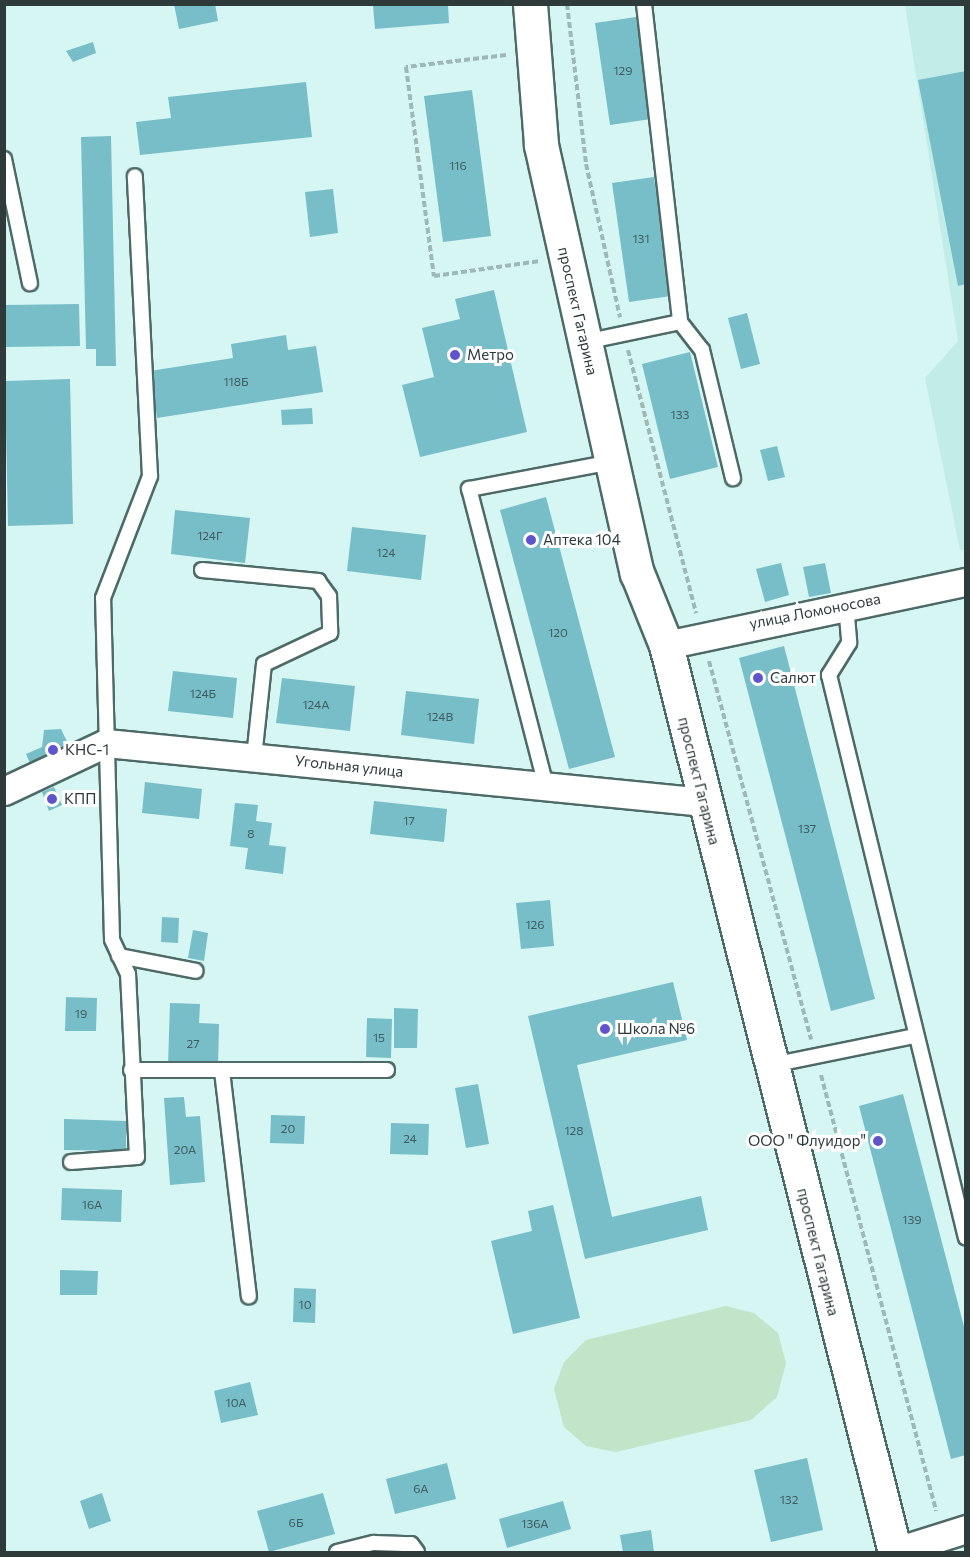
<!DOCTYPE html>
<meta charset="utf-8">
<style>
body{margin:0}
#map{position:relative;width:970px;height:1557px;overflow:hidden;background:#d6f6f3;font-family:Commissioner,sans-serif}
div>[style]{position:absolute}
.built>*{inset:0;background:#c2ece7}
.green>*{inset:0;background:#c2e4c8}
.building>*{inset:0;background:#77bec8}
.path>*{height:4px;margin-top:-2px;transform-origin:0;background:repeating-linear-gradient(90deg,#9eb8b5 0 6px,transparent 0 9px)}
.roads{filter:drop-shadow(2px 0 #4e6a67) drop-shadow(-2px 0 #4e6a67) drop-shadow(0 2px #4e6a67) drop-shadow(0 -2px #4e6a67)}
.service>*{height:14px;margin:-7px;padding:0 7px;transform-origin:7px;border-radius:7px;background:#fff}
.minor>*{height:27px;margin:-13.5px;padding:0 13.5px;transform-origin:13.5px;border-radius:13.5px;background:#fff}
.secondary>*{height:33px;margin:-16.5px;padding:0 16.5px;transform-origin:16.5px;border-radius:16.5px;background:#fff}
.dots>*{width:16px;height:16px;translate:-50% -50%;box-sizing:border-box;border:3px solid #fff;border-radius:50%}
span{translate:-50% -50%;white-space:nowrap;text-align:center;line-height:1.15;-webkit-text-stroke:6px #fff;paint-order:stroke}
.number-label{font-size:12px;color:#415c5e}
.number-label span{-webkit-text-stroke-width:0}
.street-label{font-size:15px;color:#2f3b3a}
.poi-label{font-size:15px;color:#2f3b3a}
.left{translate:0 -50%;text-align:left}
.right{translate:-100% -50%;text-align:right}
.frame{position:absolute;inset:0;border:6px solid #2f3b3a;pointer-events:none}
</style>
<div id="map">
<div class="built">
<div style="clip-path:polygon(905px 5px,965px 5px,966px 549px,960px 550px,925px 378px,958px 341px)"></div>
</div>
<div class="green">
<div style="clip-path:polygon(726px 1306px,754px 1313px,778px 1333px,786px 1363px,777px 1397px,751px 1420px,616px 1452px,586px 1446px,564px 1427px,554px 1389px,564px 1362px,586px 1340px)"></div>
</div>
<div class="building">
<div style="clip-path:polygon(174px 4px,215px 4px,218px 21px,179px 29px)"></div>
<div style="clip-path:polygon(373px 5px,448px 5px,449px 23px,375px 29px)"></div>
<div style="clip-path:polygon(636px 17px,651px 119px,610px 125px,595px 23px)"></div>
<div style="clip-path:polygon(93px 42px,96px 53px,73px 62px,66px 51px)"></div>
<div style="clip-path:polygon(966px 71px,966px 284px,958px 286px,918px 80px)"></div>
<div style="clip-path:polygon(306px 82px,312px 137px,140px 155px,136px 122px,171px 118px,168px 97px)"></div>
<div style="clip-path:polygon(472px 90px,491px 236px,443px 242px,424px 96px)"></div>
<div style="clip-path:polygon(111px 136px,116px 366px,96px 366px,96px 349px,86px 349px,81px 137px)"></div>
<div style="clip-path:polygon(654px 177px,671px 296px,629px 302px,612px 183px)"></div>
<div style="clip-path:polygon(333px 189px,338px 233px,310px 237px,305px 192px)"></div>
<div style="clip-path:polygon(494px 290px,527px 432px,420px 457px,402px 385px,434px 377px,422px 328px,460px 319px,455px 299px)"></div>
<div style="clip-path:polygon(79px 304px,80px 346px,4px 347px,4px 305px)"></div>
<div style="clip-path:polygon(747px 313px,760px 364px,741px 369px,728px 318px)"></div>
<div style="clip-path:polygon(286px 335px,288px 350px,316px 346px,323px 392px,157px 418px,150px 371px,233px 358px,231px 344px)"></div>
<div style="clip-path:polygon(690px 352px,718px 467px,670px 479px,642px 364px)"></div>
<div style="clip-path:polygon(70px 379px,73px 524px,8px 526px,5px 381px)"></div>
<div style="clip-path:polygon(312px 408px,313px 424px,282px 425px,281px 410px)"></div>
<div style="clip-path:polygon(777px 446px,785px 477px,768px 481px,760px 450px)"></div>
<div style="clip-path:polygon(546px 497px,615px 757px,569px 769px,500px 510px)"></div>
<div style="clip-path:polygon(175px 510px,250px 518px,245px 563px,171px 554px)"></div>
<div style="clip-path:polygon(352px 527px,426px 535px,421px 580px,347px 571px)"></div>
<div style="clip-path:polygon(781px 563px,789px 595px,765px 602px,756px 569px)"></div>
<div style="clip-path:polygon(825px 563px,831px 593px,809px 597px,803px 567px)"></div>
<div style="clip-path:polygon(784px 646px,875px 999px,831px 1011px,739px 658px)"></div>
<div style="clip-path:polygon(173px 671px,237px 678px,233px 718px,168px 711px)"></div>
<div style="clip-path:polygon(282px 678px,355px 686px,350px 731px,276px 723px)"></div>
<div style="clip-path:polygon(406px 691px,479px 699px,474px 744px,401px 735px)"></div>
<div style="clip-path:polygon(61px 729px,72px 752px,33px 770px,26px 754px,42px 747px,44px 730px)"></div>
<div style="clip-path:polygon(145px 782px,202px 789px,199px 819px,142px 813px)"></div>
<div style="clip-path:polygon(54px 787px,62px 805px,49px 811px,42px 792px)"></div>
<div style="clip-path:polygon(374px 801px,447px 809px,444px 842px,370px 834px)"></div>
<div style="clip-path:polygon(235px 803px,258px 805px,256px 821px,272px 823px,269px 845px,286px 847px,283px 874px,245px 869px,248px 848px,230px 846px)"></div>
<div style="clip-path:polygon(550px 900px,554px 946px,521px 949px,516px 903px)"></div>
<div style="clip-path:polygon(162px 917px,179px 918px,178px 943px,161px 942px)"></div>
<div style="clip-path:polygon(193px 930px,208px 933px,204px 961px,188px 958px)"></div>
<div style="clip-path:polygon(673px 982px,687px 1040px,577px 1065px,612px 1217px,701px 1196px,708px 1230px,585px 1259px,528px 1016px)"></div>
<div style="clip-path:polygon(66px 997px,97px 998px,96px 1031px,65px 1031px)"></div>
<div style="clip-path:polygon(170px 1003px,200px 1004px,199px 1023px,219px 1024px,218px 1066px,168px 1065px)"></div>
<div style="clip-path:polygon(394px 1008px,418px 1009px,417px 1048px,394px 1048px)"></div>
<div style="clip-path:polygon(367px 1018px,392px 1019px,391px 1058px,366px 1057px)"></div>
<div style="clip-path:polygon(478px 1084px,489px 1144px,466px 1148px,455px 1088px)"></div>
<div style="clip-path:polygon(903px 1094px,966px 1334px,966px 1455px,951px 1459px,859px 1106px)"></div>
<div style="clip-path:polygon(184px 1097px,186px 1117px,200px 1116px,205px 1182px,170px 1185px,164px 1098px)"></div>
<div style="clip-path:polygon(271px 1115px,305px 1116px,304px 1144px,270px 1143px)"></div>
<div style="clip-path:polygon(64px 1119px,126px 1121px,126px 1151px,64px 1150px)"></div>
<div style="clip-path:polygon(391px 1123px,429px 1124px,428px 1155px,390px 1154px)"></div>
<div style="clip-path:polygon(62px 1188px,122px 1190px,121px 1222px,61px 1220px)"></div>
<div style="clip-path:polygon(553px 1205px,580px 1318px,513px 1334px,491px 1241px,532px 1231px,528px 1211px)"></div>
<div style="clip-path:polygon(60px 1270px,98px 1271px,97px 1295px,60px 1295px)"></div>
<div style="clip-path:polygon(294px 1288px,316px 1289px,315px 1323px,293px 1322px)"></div>
<div style="clip-path:polygon(250px 1382px,258px 1415px,221px 1423px,214px 1391px)"></div>
<div style="clip-path:polygon(807px 1458px,823px 1530px,771px 1542px,754px 1470px)"></div>
<div style="clip-path:polygon(447px 1463px,456px 1499px,395px 1514px,386px 1479px)"></div>
<div style="clip-path:polygon(102px 1493px,111px 1521px,89px 1529px,80px 1501px)"></div>
<div style="clip-path:polygon(323px 1493px,335px 1534px,269px 1552px,257px 1511px)"></div>
<div style="clip-path:polygon(563px 1501px,571px 1529px,507px 1548px,499px 1519px)"></div>
<div style="clip-path:polygon(651px 1530px,654px 1552px,623px 1552px,620px 1535px)"></div>
</div>
<div class="path">
<div style="left:567px;top:4px;width:161px;rotate:83.2deg"></div>
<div style="left:586px;top:164px;width:157px;rotate:77.5deg"></div>
<div style="left:506px;top:55px;width:101px;rotate:173.2deg"></div>
<div style="left:406px;top:67px;width:211px;rotate:82.4deg"></div>
<div style="left:434px;top:276px;width:107px;rotate:-8.1deg"></div>
<div style="left:628px;top:350px;width:272px;rotate:75.5deg"></div>
<div style="left:709px;top:661px;width:392px;rotate:74.9deg"></div>
<div style="left:821px;top:1075px;width:451px;rotate:75.2deg"></div>
</div>
<div class="roads">
<div class="service">
<div style="left:644px;top:4px;width:320px;rotate:83.5deg"></div>
<div style="left:680px;top:322px;width:36px;rotate:52deg"></div>
<div style="left:702px;top:350px;width:132px;rotate:76.4deg"></div>
<div style="left:4px;top:159px;width:127px;rotate:78.2deg"></div>
<div style="left:585px;top:342px;width:97px;rotate:-11.9deg"></div>
<div style="left:202px;top:570px;width:117px;rotate:5.4deg"></div>
<div style="left:318px;top:581px;width:19px;rotate:54deg"></div>
<div style="left:329px;top:596px;width:37px;rotate:88deg"></div>
<div style="left:330px;top:633px;width:73px;rotate:154.8deg"></div>
<div style="left:264px;top:664px;width:94px;rotate:96.1deg"></div>
<div style="left:846px;top:605px;width:38px;rotate:85deg"></div>
<div style="left:849px;top:643px;width:38px;rotate:122deg"></div>
<div style="left:829px;top:675px;width:579px;rotate:76.32deg"></div>
<div style="left:546px;top:786px;width:307px;rotate:-104.5deg"></div>
<div style="left:469px;top:489px;width:146px;rotate:-10.7deg"></div>
<div style="left:119px;top:956px;width:78px;rotate:11deg"></div>
<div style="left:772px;top:1065px;width:146px;rotate:-11.5deg"></div>
<div style="left:131px;top:1070px;width:256px"></div>
<div style="left:222px;top:1071px;width:227px;rotate:83.2deg"></div>
<div style="left:71px;top:1162px;width:66px;rotate:-4.3deg"></div>
<div style="left:137px;top:1157px;width:183px;rotate:-92.8deg"></div>
<div style="left:128px;top:974px;width:38px;rotate:-115deg"></div>
<div style="left:112px;top:939px;width:341px;rotate:-91.5deg"></div>
<div style="left:103px;top:598px;width:131px;rotate:-68.9deg"></div>
<div style="left:150px;top:476px;width:300px;rotate:-92.9deg"></div>
<div style="left:337px;top:1552px;width:38px;rotate:-14deg"></div>
<div style="left:374px;top:1543px;width:37px;rotate:2deg"></div>
<div style="left:411px;top:1544px;width:10px;rotate:53deg"></div>
</div>
<div class="minor">
<div style="left:666px;top:645px;width:307px;rotate:-11.9deg"></div>
<div style="left:4px;top:791px;width:113px;rotate:-25.2deg"></div>
<div style="left:106px;top:743px;width:601px;rotate:5.63deg"></div>
<div style="left:893px;top:1552px;width:77px;rotate:-17.5deg"></div>
</div>
<div class="secondary">
<div style="left:530px;top:4px;width:141px;rotate:85.5deg"></div>
<div style="left:541px;top:145px;width:439px;rotate:77.4deg"></div>
<div style="left:637px;top:573px;width:78px;rotate:68.1deg"></div>
<div style="left:666px;top:645px;width:935px;rotate:75.83deg"></div>
</div>
</div>
<div class="dots">
<div style="left:455px;top:355px;background:#6054cd"></div>
<div style="left:531px;top:540px;background:#6054cd"></div>
<div style="left:758px;top:678px;background:#6054cd"></div>
<div style="left:53px;top:750px;background:#6054cd"></div>
<div style="left:52px;top:799px;background:#6054cd"></div>
<div style="left:605px;top:1029px;background:#6054cd"></div>
<div style="left:878px;top:1141px;background:#6054cd"></div>
</div>
<div class="number-label">
<span style="left:623px;top:71px">129</span>
<span style="left:458px;top:166px">116</span>
<span style="left:641px;top:239px">131</span>
<span style="left:236px;top:382px">118Б</span>
<span style="left:680px;top:415px">133</span>
<span style="left:210px;top:536px">124Г</span>
<span style="left:386px;top:553px">124</span>
<span style="left:558px;top:633px">120</span>
<span style="left:203px;top:694px">124Б</span>
<span style="left:316px;top:705px">124А</span>
<span style="left:440px;top:717px">124В</span>
<span style="left:409px;top:821px">17</span>
<span style="left:807px;top:829px">137</span>
<span style="left:251px;top:834px">8</span>
<span style="left:535px;top:925px">126</span>
<span style="left:81px;top:1014px">19</span>
<span style="left:379px;top:1038px">15</span>
<span style="left:193px;top:1044px">27</span>
<span style="left:288px;top:1129px">20</span>
<span style="left:574px;top:1131px">128</span>
<span style="left:410px;top:1139px">24</span>
<span style="left:185px;top:1150px">20А</span>
<span style="left:92px;top:1205px">16А</span>
<span style="left:912px;top:1220px">139</span>
<span style="left:305px;top:1305px">10</span>
<span style="left:236px;top:1403px">10А</span>
<span style="left:421px;top:1489px">6А</span>
<span style="left:789px;top:1500px">132</span>
<span style="left:296px;top:1523px">6Б</span>
<span style="left:535px;top:1524px">136А</span>
</div>
<div class="street-label">
<span style="left:578px;top:311px;rotate:77deg">проспект Гагарина</span>
<span style="left:815px;top:611px;rotate:-11deg">улица Ломоносова</span>
<span style="left:349px;top:766px;rotate:6deg">Угольная улица</span>
<span style="left:699px;top:781px;rotate:76deg">проспект Гагарина</span>
<span style="left:818px;top:1252px;rotate:76deg">проспект Гагарина</span>
</div>
<div class="poi-label">
<span class="left" style="left:467px;top:355px">Метро</span>
<span class="left" style="left:543px;top:540px">Аптека 104</span>
<span class="left" style="left:770px;top:678px">Салют</span>
<span class="left" style="left:65px;top:750px">КНС-1</span>
<span class="left" style="left:64px;top:799px">КПП</span>
<span class="left" style="left:617px;top:1029px">Школа №6</span>
<span class="right" style="left:866px;top:1141px">ООО " Флуидор"</span>
</div>
<div class="frame"></div>
</div>
